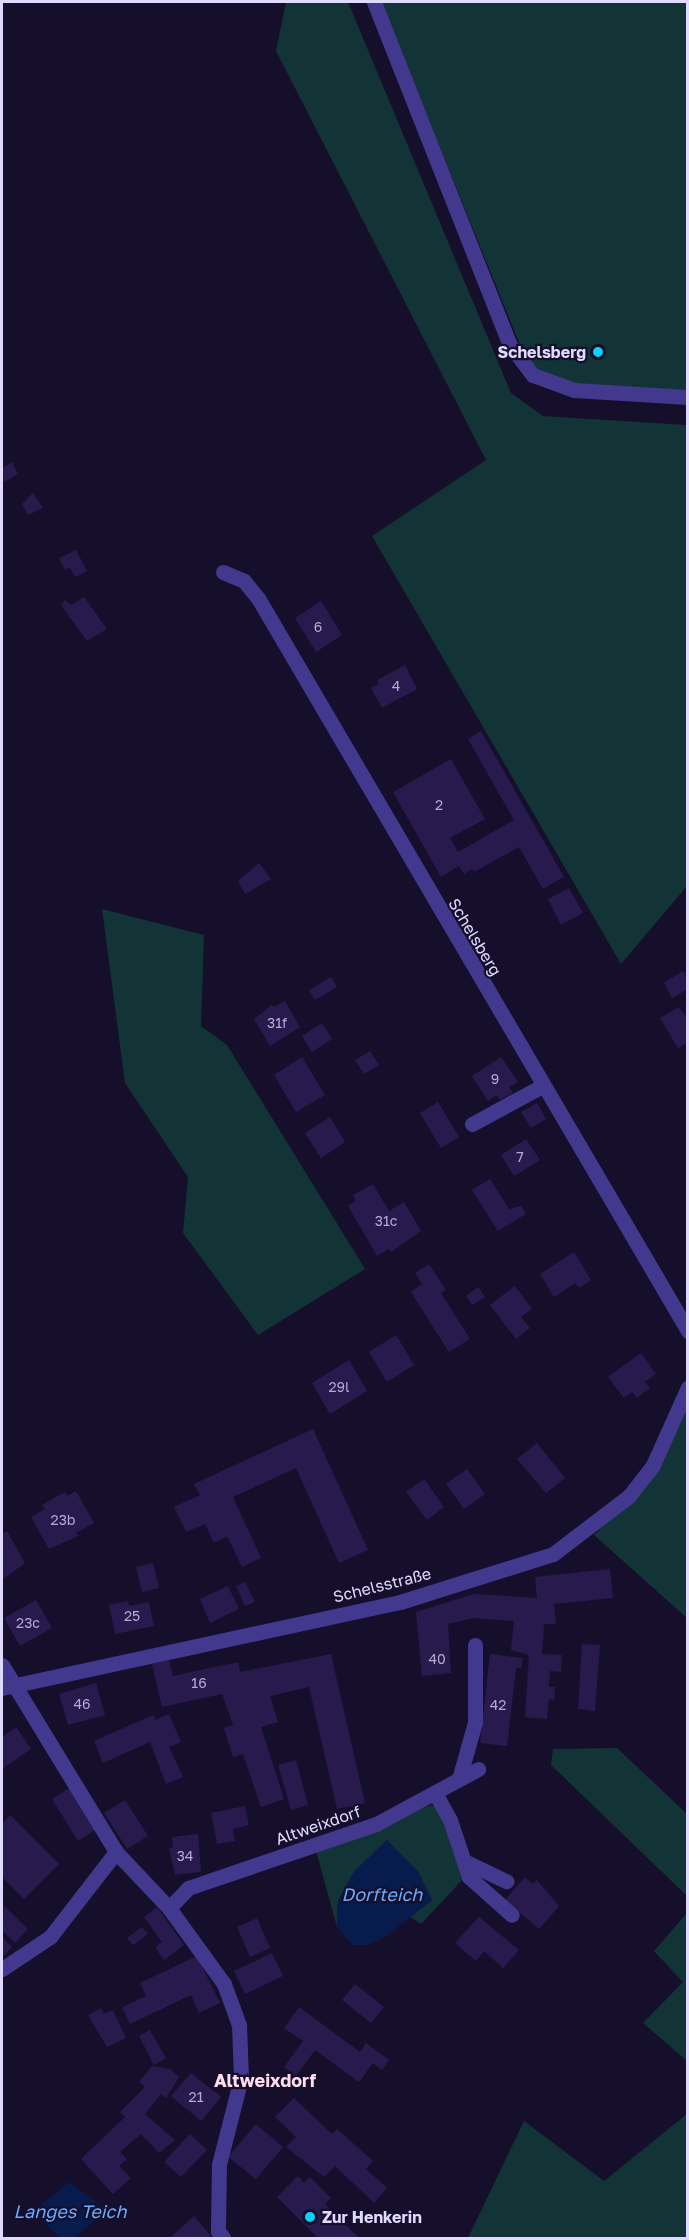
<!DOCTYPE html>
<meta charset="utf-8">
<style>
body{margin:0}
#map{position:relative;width:689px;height:2240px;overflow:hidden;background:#160f2b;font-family:"Golos Text",sans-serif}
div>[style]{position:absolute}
.green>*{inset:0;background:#123436}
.water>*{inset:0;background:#071b4c}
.building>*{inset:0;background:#291a4d}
.minor>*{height:15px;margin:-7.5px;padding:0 7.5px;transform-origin:7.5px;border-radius:7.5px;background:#42388d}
.dots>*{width:16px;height:16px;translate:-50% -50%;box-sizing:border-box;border:3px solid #160f2b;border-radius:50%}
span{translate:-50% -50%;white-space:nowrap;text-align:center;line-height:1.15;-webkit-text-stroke:4.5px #160f2b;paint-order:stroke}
.number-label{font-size:14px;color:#b3aad2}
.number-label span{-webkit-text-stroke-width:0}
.poi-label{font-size:16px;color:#e1daff;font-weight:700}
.right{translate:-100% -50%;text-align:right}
.left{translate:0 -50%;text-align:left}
.street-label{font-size:16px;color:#e1daff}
.water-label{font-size:18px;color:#68acff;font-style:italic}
.neighbourhood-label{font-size:18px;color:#ffdcef;font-weight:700}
.frame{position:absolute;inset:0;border:3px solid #e1daff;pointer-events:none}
</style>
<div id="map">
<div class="green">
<div style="clip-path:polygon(286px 2px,348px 2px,511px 393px,543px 416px,687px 425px,687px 886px,621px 964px,372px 536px,486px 460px,276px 51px)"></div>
<div style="clip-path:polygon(381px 2px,687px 2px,687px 392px,576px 387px,554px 380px,527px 362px)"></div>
<div style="clip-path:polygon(102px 909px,204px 935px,201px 1026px,227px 1045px,365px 1269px,258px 1335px,183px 1233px,188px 1177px,125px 1083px)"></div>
<div style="clip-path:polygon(687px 1409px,687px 1618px,594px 1535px,659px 1471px)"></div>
<div style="clip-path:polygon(617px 1748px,687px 1814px,687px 1896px,551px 1765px,553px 1749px)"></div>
<div style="clip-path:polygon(431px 1805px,438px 1807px,466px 1876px,421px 1924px,410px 1917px,432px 1900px,387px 1840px,354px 1872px,338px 1901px,337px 1927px,316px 1851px)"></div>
<div style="clip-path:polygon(687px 1913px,687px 2061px,643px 2023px,683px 1982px,654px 1951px)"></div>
<div style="clip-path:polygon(687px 2114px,687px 2238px,468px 2238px,524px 2121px,604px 2181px)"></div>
</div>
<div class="water">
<div style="clip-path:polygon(387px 1840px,418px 1871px,432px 1900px,385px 1937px,368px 1945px,352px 1945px,337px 1927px,338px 1901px,354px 1872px)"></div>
<div style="clip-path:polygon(69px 2182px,107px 2210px,74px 2238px,60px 2238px,33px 2212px)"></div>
</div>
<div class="building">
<div style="clip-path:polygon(12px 462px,18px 474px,4px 482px,2px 468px)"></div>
<div style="clip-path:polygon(33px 493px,43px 508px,28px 515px,22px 504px)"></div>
<div style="clip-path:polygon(76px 550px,87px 571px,75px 577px,70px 567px,65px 570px,59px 558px)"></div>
<div style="clip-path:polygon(84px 597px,107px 629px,87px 641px,61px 605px,65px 600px,71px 605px)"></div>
<div style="clip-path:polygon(321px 601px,342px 635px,316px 652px,295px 618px)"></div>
<div style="clip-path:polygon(405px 665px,417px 689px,382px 708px,371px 688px,379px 684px,377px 680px)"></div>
<div style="clip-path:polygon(481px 731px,564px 877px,543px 889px,519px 847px,474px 872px,472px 869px,464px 874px,459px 866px,441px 877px,393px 792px,451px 759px,485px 819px,450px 838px,458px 852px,514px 820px,468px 739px)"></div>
<div style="clip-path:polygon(259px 863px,271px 879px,245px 894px,238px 881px)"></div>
<div style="clip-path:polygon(569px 888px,583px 913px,561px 925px,548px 899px)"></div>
<div style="clip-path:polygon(684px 971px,688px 989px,672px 998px,664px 982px)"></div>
<div style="clip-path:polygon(331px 977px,337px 987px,315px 1000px,309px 990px)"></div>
<div style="clip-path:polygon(285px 1001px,300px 1027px,270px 1046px,254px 1019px,272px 1005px,274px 1007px)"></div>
<div style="clip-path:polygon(679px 1007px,688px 1020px,688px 1048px,685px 1044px,678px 1048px,660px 1018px)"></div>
<div style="clip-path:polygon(322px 1023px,332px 1039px,312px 1052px,302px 1036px)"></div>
<div style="clip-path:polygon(370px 1051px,379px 1065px,364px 1074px,355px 1060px)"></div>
<div style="clip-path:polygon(302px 1057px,325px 1095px,296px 1112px,274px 1075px)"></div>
<div style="clip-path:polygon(501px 1057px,518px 1082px,509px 1087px,513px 1093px,500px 1100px,497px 1095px,488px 1101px,472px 1076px)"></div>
<div style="clip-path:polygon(438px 1102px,459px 1137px,441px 1148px,420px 1113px)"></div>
<div style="clip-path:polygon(537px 1103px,546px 1119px,531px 1128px,521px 1112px)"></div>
<div style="clip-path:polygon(330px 1117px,345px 1142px,321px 1158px,305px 1133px)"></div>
<div style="clip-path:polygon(526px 1139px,540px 1160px,514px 1176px,501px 1155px)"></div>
<div style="clip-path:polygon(490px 1179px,509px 1209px,521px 1206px,526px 1214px,498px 1231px,472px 1190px)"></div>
<div style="clip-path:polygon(373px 1184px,389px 1211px,404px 1202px,421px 1231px,391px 1252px,389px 1249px,377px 1256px,348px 1206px,356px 1201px,353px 1195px)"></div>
<div style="clip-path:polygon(574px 1252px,591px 1280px,579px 1288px,575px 1283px,554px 1297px,540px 1274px)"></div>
<div style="clip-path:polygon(429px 1264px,446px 1290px,441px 1293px,470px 1339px,449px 1352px,411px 1292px,422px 1284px,415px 1273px)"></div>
<div style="clip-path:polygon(515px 1286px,532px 1309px,521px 1317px,530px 1328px,516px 1339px,490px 1305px)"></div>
<div style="clip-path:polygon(478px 1287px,485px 1297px,472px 1305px,466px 1296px)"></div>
<div style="clip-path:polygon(396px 1335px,414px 1365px,387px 1382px,369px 1352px)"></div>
<div style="clip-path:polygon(641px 1353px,656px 1374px,645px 1382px,650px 1388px,637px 1398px,632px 1392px,624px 1398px,608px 1377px)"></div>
<div style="clip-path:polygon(349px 1360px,367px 1391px,330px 1414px,312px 1383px)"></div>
<div style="clip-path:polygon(313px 1429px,368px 1550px,339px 1563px,296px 1468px,233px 1497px,261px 1558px,242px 1567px,227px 1536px,214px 1543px,205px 1524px,186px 1532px,174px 1507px,200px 1495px,194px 1484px)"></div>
<div style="clip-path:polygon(537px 1443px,565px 1478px,546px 1493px,517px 1459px)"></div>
<div style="clip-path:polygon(467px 1469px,485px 1494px,464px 1509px,446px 1484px)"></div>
<div style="clip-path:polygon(424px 1479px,444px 1507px,427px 1520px,406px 1492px)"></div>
<div style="clip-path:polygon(76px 1491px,94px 1523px,76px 1533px,78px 1536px,49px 1549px,31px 1517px,45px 1509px,42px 1505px,65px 1492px,67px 1496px)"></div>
<div style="clip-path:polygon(7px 1531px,25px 1563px,2px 1580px,2px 1534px)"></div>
<div style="clip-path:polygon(153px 1563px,159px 1588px,142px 1592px,136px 1567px)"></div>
<div style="clip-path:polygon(610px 1569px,613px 1598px,554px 1604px,556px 1624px,544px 1624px,542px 1654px,562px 1655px,561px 1672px,550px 1671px,549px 1687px,555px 1687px,554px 1700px,549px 1699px,547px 1719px,525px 1717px,529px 1655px,511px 1650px,514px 1621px,473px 1618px,448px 1624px,451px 1673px,422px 1676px,416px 1612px,474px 1594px,537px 1598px,535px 1577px)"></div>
<div style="clip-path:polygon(245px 1582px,255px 1602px,245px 1606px,236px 1586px)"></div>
<div style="clip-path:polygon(228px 1586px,239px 1609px,210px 1623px,200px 1599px)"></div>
<div style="clip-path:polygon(36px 1600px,52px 1628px,20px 1646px,4px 1618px)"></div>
<div style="clip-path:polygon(128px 1601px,129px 1606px,149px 1602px,154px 1626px,115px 1634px,109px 1605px)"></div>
<div style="clip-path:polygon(582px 1644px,600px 1645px,595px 1711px,578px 1709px)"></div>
<div style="clip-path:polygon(331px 1654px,365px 1803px,337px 1809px,309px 1687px,270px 1696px,278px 1722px,261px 1727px,284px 1799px,261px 1807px,243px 1754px,233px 1757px,224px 1728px,233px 1725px,222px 1694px,162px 1707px,152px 1664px,169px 1660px,173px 1676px,238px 1662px,240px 1672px)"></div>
<div style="clip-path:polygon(490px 1654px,523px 1658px,521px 1668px,516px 1668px,507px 1746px,480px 1743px)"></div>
<div style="clip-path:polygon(96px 1683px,105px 1715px,68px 1725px,59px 1694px)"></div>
<div style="clip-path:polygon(169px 1714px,181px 1742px,169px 1747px,183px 1777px,166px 1784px,150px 1742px,103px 1763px,94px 1741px,153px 1715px,156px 1720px)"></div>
<div style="clip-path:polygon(16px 1727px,31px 1749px,2px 1769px,2px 1737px)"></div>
<div style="clip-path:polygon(296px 1760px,308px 1805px,291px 1810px,278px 1765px)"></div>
<div style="clip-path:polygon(71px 1787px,98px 1828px,78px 1841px,52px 1799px)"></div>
<div style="clip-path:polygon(125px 1800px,148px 1836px,127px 1849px,104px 1813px)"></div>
<div style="clip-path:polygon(245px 1806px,249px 1825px,233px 1829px,235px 1841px,217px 1844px,211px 1813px)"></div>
<div style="clip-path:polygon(10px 1815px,59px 1864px,24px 1899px,2px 1877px,2px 1824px)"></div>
<div style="clip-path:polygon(198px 1834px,201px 1872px,175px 1875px,169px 1848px,173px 1848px,172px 1837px)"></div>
<div style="clip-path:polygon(525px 1877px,533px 1884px,537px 1880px,559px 1906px,539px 1929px,505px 1900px)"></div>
<div style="clip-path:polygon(4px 1906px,28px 1929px,15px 1943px,2px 1930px)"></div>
<div style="clip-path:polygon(157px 1907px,184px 1945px,164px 1960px,155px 1947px,162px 1942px,144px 1917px)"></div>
<div style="clip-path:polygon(479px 1917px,519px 1950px,503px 1968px,484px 1951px,476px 1961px,455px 1943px)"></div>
<div style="clip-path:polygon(257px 1918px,270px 1948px,250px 1957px,237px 1927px)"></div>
<div style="clip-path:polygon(142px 1927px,148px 1934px,133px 1945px,127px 1938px)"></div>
<div style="clip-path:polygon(2px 1937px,12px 1947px,2px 1958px)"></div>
<div style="clip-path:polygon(272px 1953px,283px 1976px,245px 1994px,234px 1971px)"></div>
<div style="clip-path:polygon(197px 1956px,220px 2003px,199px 2013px,191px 1995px,130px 2024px,122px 2007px,146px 1996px,140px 1983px)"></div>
<div style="clip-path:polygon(355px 1984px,384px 2007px,371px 2023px,342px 2000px)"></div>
<div style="clip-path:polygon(299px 2007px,360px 2052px,366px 2043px,389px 2060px,382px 2070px,373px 2063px,359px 2082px,315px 2050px,296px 2076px,284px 2067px,303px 2041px,284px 2028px)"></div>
<div style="clip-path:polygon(101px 2008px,104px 2014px,113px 2010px,126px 2038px,107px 2047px,88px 2015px)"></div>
<div style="clip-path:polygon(150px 2030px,166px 2058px,154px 2065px,139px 2036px)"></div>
<div style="clip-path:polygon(152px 2066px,170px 2069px,179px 2077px,166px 2098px,161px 2094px,145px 2114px,175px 2140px,159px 2153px,141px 2134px,120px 2152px,127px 2159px,119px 2166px,131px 2178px,113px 2194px,81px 2159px,125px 2117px,120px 2112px,145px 2087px,139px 2082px)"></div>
<div style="clip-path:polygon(191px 2073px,221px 2097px,201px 2121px,171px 2096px)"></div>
<div style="clip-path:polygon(294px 2098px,332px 2134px,337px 2129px,373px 2161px,366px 2169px,387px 2188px,374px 2203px,335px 2166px,324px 2177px,286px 2147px,296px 2137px,275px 2117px)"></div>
<div style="clip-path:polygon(256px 2124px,283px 2147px,256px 2179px,228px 2157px)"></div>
<div style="clip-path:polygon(190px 2134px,207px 2150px,181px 2177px,164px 2162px)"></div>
<div style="clip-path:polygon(298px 2176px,304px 2183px,310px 2177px,331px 2198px,325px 2204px,359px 2238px,318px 2238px,277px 2197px)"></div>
<div style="clip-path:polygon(194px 2216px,212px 2237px,170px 2238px)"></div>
</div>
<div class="minor">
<div style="left:374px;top:2px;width:369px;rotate:68.4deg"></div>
<div style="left:510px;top:345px;width:38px;rotate:53deg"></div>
<div style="left:533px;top:375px;width:44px;rotate:20.1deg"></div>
<div style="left:574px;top:390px;width:114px;rotate:3.5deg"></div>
<div style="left:223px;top:572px;width:23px;rotate:23deg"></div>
<div style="left:244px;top:581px;width:22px;rotate:51deg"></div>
<div style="left:258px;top:598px;width:850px;rotate:59.6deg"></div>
<div style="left:472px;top:1124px;width:80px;rotate:-28.5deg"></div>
<div style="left:2px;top:1665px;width:219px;rotate:58.6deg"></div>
<div style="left:116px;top:1852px;width:77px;rotate:46.6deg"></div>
<div style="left:169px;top:1908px;width:94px;rotate:54.1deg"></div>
<div style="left:224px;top:1984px;width:44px;rotate:69.9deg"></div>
<div style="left:239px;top:2025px;width:53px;rotate:87.8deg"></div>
<div style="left:241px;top:2078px;width:89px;rotate:104.3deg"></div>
<div style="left:219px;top:2164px;width:67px;rotate:90.9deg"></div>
<div style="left:218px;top:2231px;width:9px;rotate:54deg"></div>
<div style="left:2px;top:1688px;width:407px;rotate:-12.2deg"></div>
<div style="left:400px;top:1602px;width:160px;rotate:-17.4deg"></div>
<div style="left:553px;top:1554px;width:96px;rotate:-37.3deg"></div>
<div style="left:629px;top:1496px;width:39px;rotate:-52deg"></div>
<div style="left:653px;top:1465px;width:85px;rotate:-65.8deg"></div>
<div style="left:459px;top:1779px;width:59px;rotate:-74.3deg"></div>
<div style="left:475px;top:1722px;width:77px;rotate:-90deg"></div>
<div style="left:435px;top:1793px;width:31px;rotate:61deg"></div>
<div style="left:450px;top:1820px;width:60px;rotate:71.6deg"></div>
<div style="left:469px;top:1877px;width:57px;rotate:41.5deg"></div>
<div style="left:464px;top:1861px;width:47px;rotate:25.5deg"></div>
<div style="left:169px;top:1908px;width:28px;rotate:-46deg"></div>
<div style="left:188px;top:1888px;width:199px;rotate:-18.8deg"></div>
<div style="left:376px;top:1824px;width:116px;rotate:-28.3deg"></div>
<div style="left:2px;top:1969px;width:58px;rotate:-33.7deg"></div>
<div style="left:50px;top:1937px;width:108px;rotate:-52.2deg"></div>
</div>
<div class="dots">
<div style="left:598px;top:352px;background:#06d1ff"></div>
<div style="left:310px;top:2217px;background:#06d1ff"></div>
</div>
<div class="number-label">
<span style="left:318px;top:627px">6</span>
<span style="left:396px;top:686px">4</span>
<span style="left:439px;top:805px">2</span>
<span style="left:277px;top:1023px">31f</span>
<span style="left:495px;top:1079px">9</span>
<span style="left:520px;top:1157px">7</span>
<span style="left:386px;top:1221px">31c</span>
<span style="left:339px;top:1387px">29l</span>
<span style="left:63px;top:1520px">23b</span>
<span style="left:132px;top:1616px">25</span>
<span style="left:28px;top:1623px">23c</span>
<span style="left:437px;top:1659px">40</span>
<span style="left:199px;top:1683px">16</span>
<span style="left:82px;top:1704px">46</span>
<span style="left:498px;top:1705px">42</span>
<span style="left:185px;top:1856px">34</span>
<span style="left:196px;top:2097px">21</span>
</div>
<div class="poi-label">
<span class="right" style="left:586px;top:352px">Schelsberg</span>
<span class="left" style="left:322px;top:2217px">Zur Henkerin</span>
</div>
<div class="street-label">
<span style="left:475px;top:937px;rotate:59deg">Schelsberg</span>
<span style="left:382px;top:1585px;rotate:-14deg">Schelsstraße</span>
<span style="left:318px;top:1825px;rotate:-19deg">Altweixdorf</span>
</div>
<div class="water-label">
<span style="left:382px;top:1894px">Dorfteich</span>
<span style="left:70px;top:2211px">Langes Teich</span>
</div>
<div class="neighbourhood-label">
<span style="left:265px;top:2080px">Altweixdorf</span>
</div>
<div class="frame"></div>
</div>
